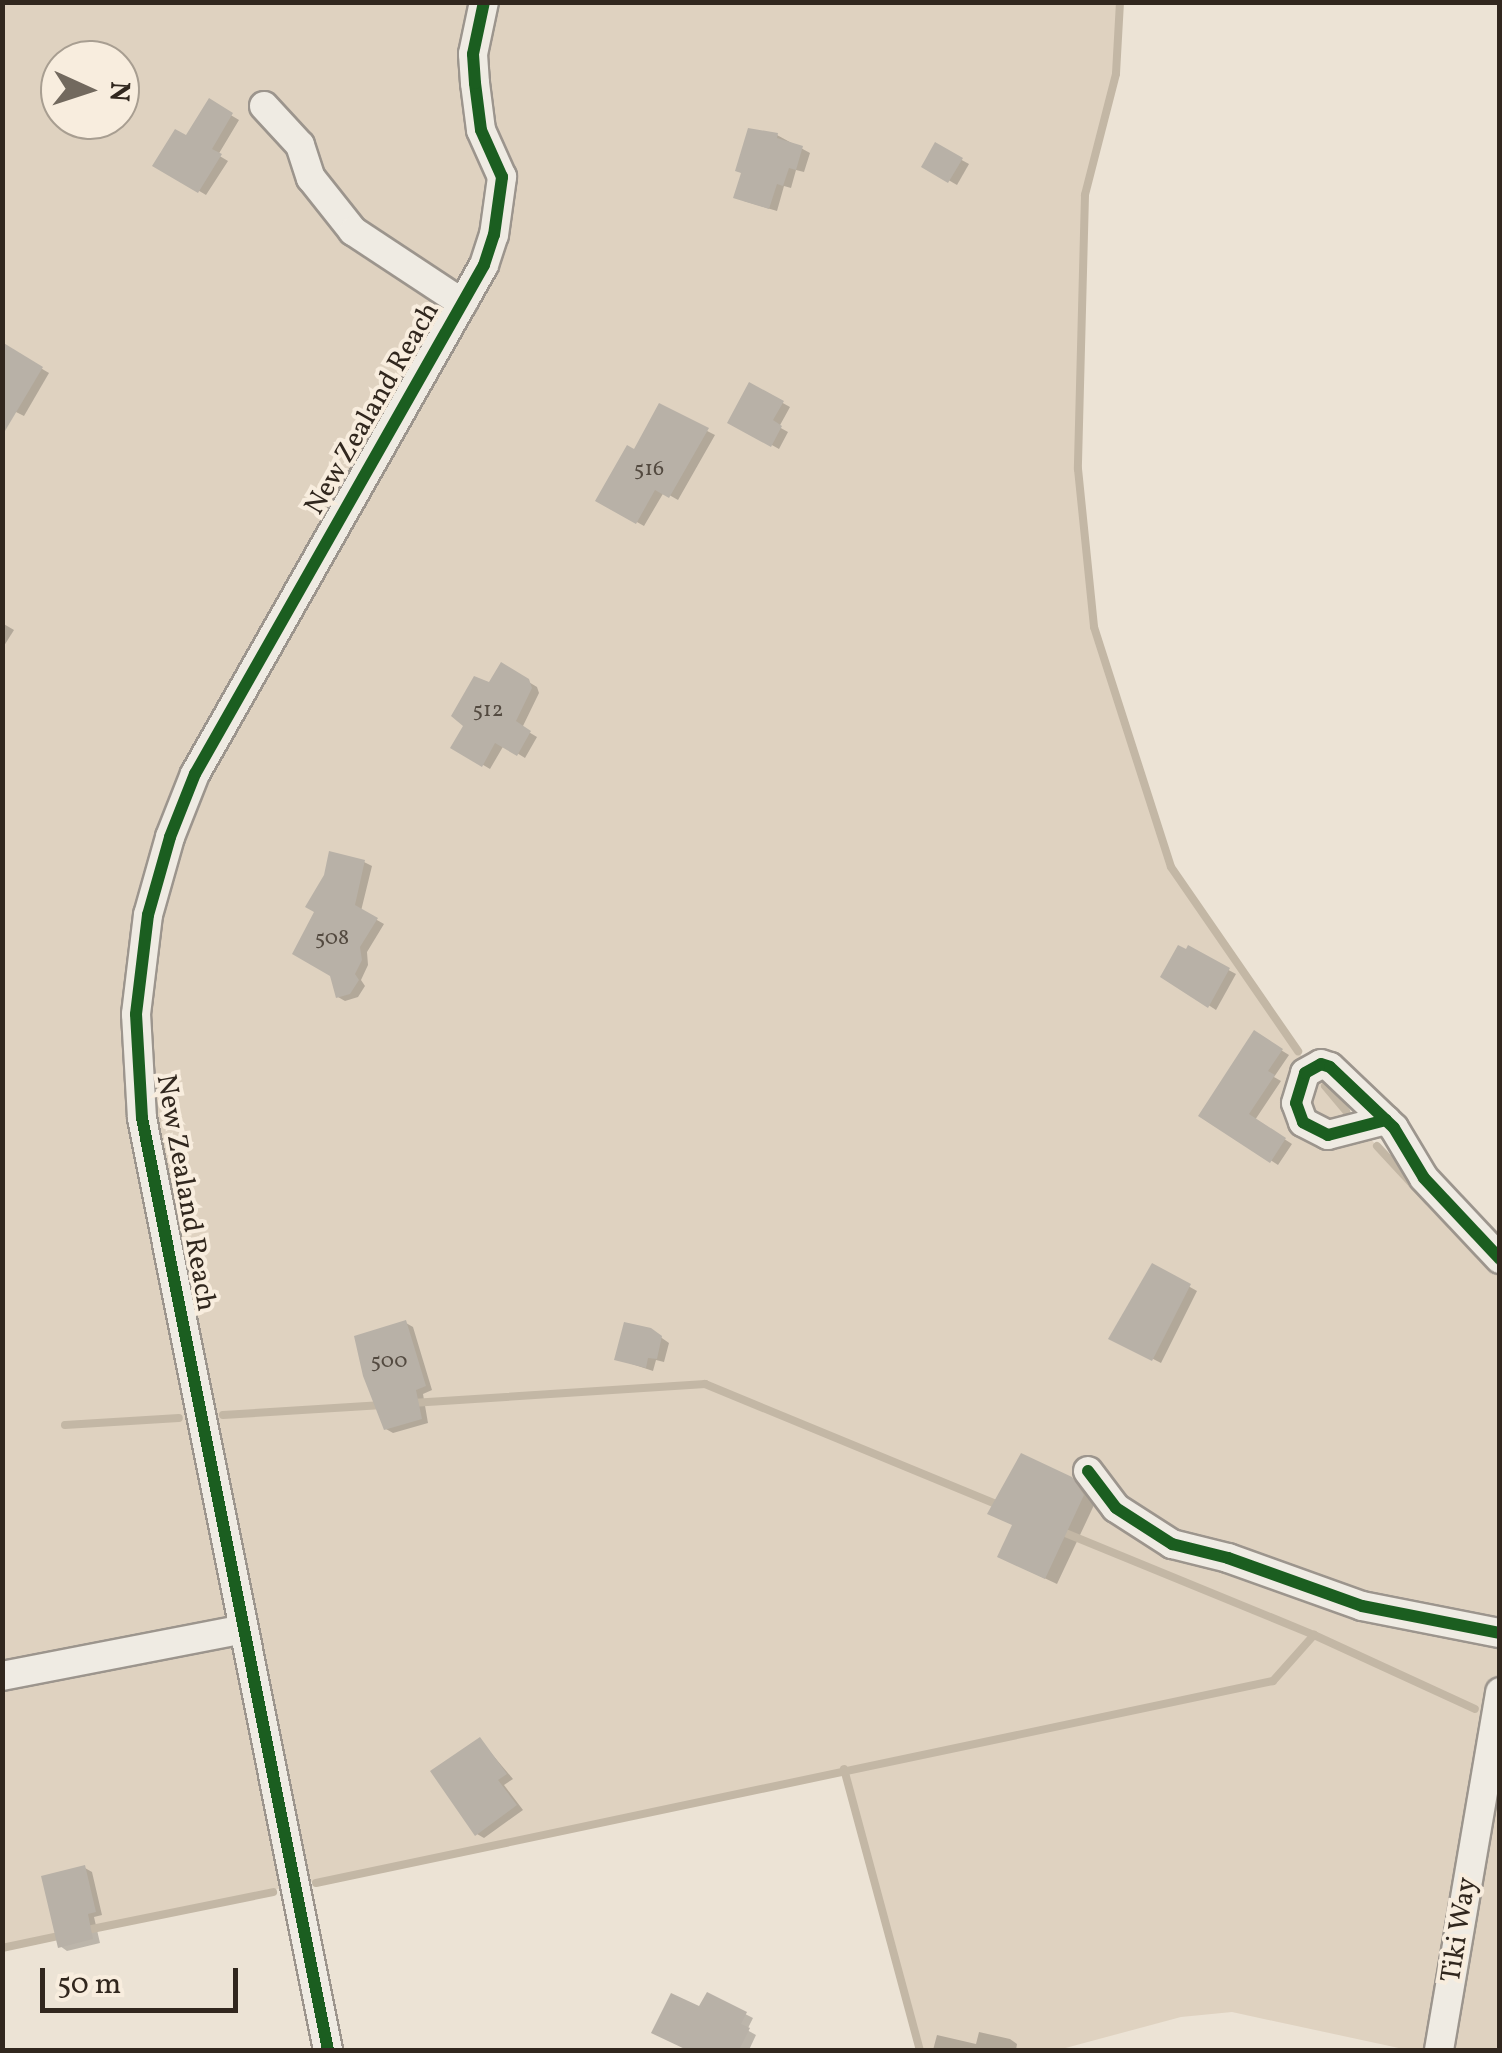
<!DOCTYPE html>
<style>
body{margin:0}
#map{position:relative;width:1502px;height:2053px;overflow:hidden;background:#ece3d5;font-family:Vollkorn,serif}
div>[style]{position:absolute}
.green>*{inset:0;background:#dfd2c0}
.shadow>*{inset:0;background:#0003}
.stream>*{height:8px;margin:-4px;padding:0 4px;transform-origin:4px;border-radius:4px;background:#c3b7a5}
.building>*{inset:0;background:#b8b1a7}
.roads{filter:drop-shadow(2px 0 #9c958d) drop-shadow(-2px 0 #9c958d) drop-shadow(0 2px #9c958d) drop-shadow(0 -2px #9c958d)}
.street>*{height:28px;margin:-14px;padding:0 14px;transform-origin:14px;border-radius:14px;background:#efebe3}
.cycleway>*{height:12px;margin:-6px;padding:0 6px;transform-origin:6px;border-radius:6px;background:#1b5e20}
span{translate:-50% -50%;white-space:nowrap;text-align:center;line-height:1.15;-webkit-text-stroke:8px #f8edde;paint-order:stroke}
.number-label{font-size:22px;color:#534a40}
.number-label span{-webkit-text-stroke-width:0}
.street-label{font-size:28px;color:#31271e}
.frame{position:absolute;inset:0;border:5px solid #31271e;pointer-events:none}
.north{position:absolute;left:40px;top:40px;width:100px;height:100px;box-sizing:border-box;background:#f8edde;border:2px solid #a89e91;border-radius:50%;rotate:93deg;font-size:28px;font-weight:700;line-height:40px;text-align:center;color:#31271e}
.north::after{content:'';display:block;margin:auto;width:35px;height:45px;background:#72695e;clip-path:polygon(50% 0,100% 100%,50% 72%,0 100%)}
.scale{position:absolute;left:40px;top:1968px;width:198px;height:45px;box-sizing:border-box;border:5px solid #31271e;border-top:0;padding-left:12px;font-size:30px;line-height:35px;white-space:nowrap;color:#31271e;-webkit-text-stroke:8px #f8edde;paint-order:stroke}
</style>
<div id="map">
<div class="green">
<div style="clip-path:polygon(evenodd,2px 3px,1120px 3px,1116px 74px,1086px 194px,1078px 469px,1094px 627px,1171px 867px,1260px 1002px,1328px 1090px,1417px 1192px,1499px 1266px,1499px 2050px,1408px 2050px,1232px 2012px,1181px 2017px,1058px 2050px,920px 2050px,844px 1769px,3px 1947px,2px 3px,60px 60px,120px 60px,120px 120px,60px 120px,60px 60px)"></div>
</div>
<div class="shadow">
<div style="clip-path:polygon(209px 102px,239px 120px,218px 155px,228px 161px,206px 195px,156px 165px,187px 138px)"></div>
<div style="clip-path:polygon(777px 135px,810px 153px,804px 172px,796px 170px,791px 188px,784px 186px,777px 211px,744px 201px)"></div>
<div style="clip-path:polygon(936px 146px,969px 164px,957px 185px,924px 166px)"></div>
<div style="clip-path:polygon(2px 345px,49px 373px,24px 416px,12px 410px)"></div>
<div style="clip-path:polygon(750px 385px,790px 407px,779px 427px,788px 432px,779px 449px,731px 422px)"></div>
<div style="clip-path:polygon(660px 407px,715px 435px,678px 500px,664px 492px,644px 526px,598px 500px,634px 452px)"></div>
<div style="clip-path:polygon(2px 623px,14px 630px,2px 649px)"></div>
<div style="clip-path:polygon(502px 666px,537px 687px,539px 693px,522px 728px,537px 737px,525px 758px,504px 745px,490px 769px,453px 747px)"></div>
<div style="clip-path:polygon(364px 862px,372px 866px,361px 911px,384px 924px,367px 952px,368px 965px,361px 980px,365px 986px,358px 997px,345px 1001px,338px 997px,332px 974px)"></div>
<div style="clip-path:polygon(1189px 949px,1236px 974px,1216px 1010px,1164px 976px)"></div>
<div style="clip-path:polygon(1255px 1034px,1289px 1055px,1274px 1077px,1281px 1081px,1255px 1120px,1292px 1144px,1278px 1165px,1201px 1115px)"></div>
<div style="clip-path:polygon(1153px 1266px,1197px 1291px,1161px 1363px,1112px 1338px)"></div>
<div style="clip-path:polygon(406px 1323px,413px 1327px,432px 1390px,423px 1394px,428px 1423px,393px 1433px,386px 1429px)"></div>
<div style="clip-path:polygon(659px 1336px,669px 1343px,664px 1362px,656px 1360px,653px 1371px,617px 1359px)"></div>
<div style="clip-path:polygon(1071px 1479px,1084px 1487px,1095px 1503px,1057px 1584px,1012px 1563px)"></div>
<div style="clip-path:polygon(480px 1740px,513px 1779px,504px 1785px,523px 1810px,484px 1838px,477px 1834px)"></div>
<div style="clip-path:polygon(85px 1868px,92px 1872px,102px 1915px,94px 1917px,100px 1943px,67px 1951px,60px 1946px)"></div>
<div style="clip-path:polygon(708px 1995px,753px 2018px,747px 2030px,756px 2035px,749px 2050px,713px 2050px,702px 2045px,700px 2050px,691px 2050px,654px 2032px,700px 2010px)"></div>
<div style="clip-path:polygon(979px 2032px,1010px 2039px,1017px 2044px,1016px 2050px,933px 2050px,937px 2035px,976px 2044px)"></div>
</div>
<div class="stream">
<div style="left:1120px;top:2px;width:72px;rotate:93.2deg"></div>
<div style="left:1116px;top:74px;width:125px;rotate:104.4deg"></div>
<div style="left:1085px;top:195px;width:274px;rotate:91.5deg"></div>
<div style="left:1078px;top:469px;width:159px;rotate:84.2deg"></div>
<div style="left:1094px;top:627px;width:252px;rotate:72.2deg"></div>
<div style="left:1171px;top:867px;width:224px;rotate:55.4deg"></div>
<div style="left:1325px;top:1086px;width:33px;rotate:50deg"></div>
<div style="left:1377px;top:1146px;width:75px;rotate:47.2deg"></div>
<div style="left:412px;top:1403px;width:294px;rotate:-3.7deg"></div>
<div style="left:705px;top:1384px;width:318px;rotate:22.4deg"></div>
<div style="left:223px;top:1415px;width:160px;rotate:-3.6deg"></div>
<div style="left:65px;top:1425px;width:114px;rotate:-3.5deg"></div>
<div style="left:1058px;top:1530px;width:277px;rotate:22.3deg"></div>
<div style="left:1314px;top:1635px;width:177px;rotate:24.7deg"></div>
<div style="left:844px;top:1769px;width:291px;rotate:74.9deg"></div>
<div style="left:316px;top:1883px;width:978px;rotate:-11.92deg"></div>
<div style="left:1273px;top:1681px;width:62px;rotate:-48.3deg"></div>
<div style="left:82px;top:1931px;width:195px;rotate:-11.5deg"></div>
<div style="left:2px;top:1948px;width:62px;rotate:-12deg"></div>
</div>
<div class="building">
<div style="clip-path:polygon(209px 98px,233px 113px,212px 149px,222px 154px,198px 193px,152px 166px,175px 129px,186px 135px)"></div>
<div style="clip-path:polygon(748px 128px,778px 133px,777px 138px,803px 146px,796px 170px,789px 168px,783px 186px,777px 184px,769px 209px,733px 198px,741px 173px,735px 171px)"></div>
<div style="clip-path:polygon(935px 142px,963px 158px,948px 183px,921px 167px)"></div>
<div style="clip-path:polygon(2px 342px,43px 367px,2px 436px)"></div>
<div style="clip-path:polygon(749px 382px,784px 401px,773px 420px,782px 426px,771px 447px,727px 423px)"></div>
<div style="clip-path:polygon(659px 403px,709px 428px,669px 498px,655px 490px,636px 524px,595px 501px,627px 445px,634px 449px)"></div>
<div style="clip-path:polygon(501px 662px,529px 679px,532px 688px,516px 721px,531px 731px,517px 756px,495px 743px,482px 767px,450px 748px,463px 726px,451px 716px,474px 676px,489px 682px)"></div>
<div style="clip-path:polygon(329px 851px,365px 860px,355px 905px,378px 918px,360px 947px,362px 960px,355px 974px,359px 980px,350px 994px,336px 998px,330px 976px,292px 954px,314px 912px,305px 907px,324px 875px)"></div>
<div style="clip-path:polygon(1178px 945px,1186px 949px,1188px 945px,1230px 968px,1208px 1008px,1160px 977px)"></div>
<div style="clip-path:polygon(1254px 1030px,1283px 1049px,1268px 1071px,1275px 1075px,1249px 1114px,1286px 1138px,1270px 1163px,1198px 1116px)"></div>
<div style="clip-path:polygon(1152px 1263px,1191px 1284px,1152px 1361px,1108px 1339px)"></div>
<div style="clip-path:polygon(406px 1320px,426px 1386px,416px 1390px,422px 1419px,384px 1430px,363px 1376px,354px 1336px)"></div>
<div style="clip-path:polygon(624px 1322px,651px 1328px,662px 1336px,657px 1359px,648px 1358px,646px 1368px,614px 1360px)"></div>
<div style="clip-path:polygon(1021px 1453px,1072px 1477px,1084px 1495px,1045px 1579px,997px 1557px,1012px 1525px,987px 1514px)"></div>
<div style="clip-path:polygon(480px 1737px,507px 1774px,498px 1780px,517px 1805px,475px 1836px,430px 1771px)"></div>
<div style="clip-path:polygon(85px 1865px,96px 1912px,88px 1914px,93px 1939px,58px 1948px,41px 1876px)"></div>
<div style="clip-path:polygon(707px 1992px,747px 2012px,741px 2024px,750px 2028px,739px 2050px,687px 2050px,651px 2033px,671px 1993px,699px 2006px)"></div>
</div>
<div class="roads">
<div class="street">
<div style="left:264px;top:106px;width:53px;rotate:47.3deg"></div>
<div style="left:300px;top:145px;width:35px;rotate:72deg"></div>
<div style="left:311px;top:178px;width:68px;rotate:51.6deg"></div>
<div style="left:353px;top:231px;width:131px;rotate:33.4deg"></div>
<div style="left:1386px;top:1120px;width:60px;rotate:165.5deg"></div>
<div style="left:1328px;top:1135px;width:28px;rotate:-153deg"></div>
<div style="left:1303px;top:1122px;width:20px;rotate:-110deg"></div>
<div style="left:1296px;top:1103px;width:31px;rotate:-73deg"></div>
<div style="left:1305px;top:1073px;width:18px;rotate:-29deg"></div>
<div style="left:1321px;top:1064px;width:9px;rotate:18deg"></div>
<div style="left:1330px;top:1067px;width:88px;rotate:43.6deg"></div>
<div style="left:1394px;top:1128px;width:58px;rotate:59deg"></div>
<div style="left:1424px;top:1178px;width:111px;rotate:46.8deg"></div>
<div style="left:1088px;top:1471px;width:46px;rotate:52.9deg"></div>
<div style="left:1116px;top:1508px;width:67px;rotate:32.7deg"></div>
<div style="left:1172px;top:1544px;width:58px;rotate:14deg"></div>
<div style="left:1228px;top:1558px;width:142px;rotate:19.7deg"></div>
<div style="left:1362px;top:1606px;width:141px;rotate:11.1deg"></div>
<div style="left:2px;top:1676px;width:246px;rotate:-11deg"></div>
<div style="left:328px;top:2050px;width:950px;rotate:-101.29deg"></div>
<div style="left:142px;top:1118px;width:104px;rotate:-93.3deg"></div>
<div style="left:136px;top:1014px;width:100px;rotate:-83.1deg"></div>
<div style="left:148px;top:915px;width:81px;rotate:-74.2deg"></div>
<div style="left:170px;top:837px;width:68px;rotate:-68.4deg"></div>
<div style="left:195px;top:774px;width:585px;rotate:-60.41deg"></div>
<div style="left:484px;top:265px;width:32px;rotate:-72deg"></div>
<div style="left:494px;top:235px;width:59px;rotate:-82.1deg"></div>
<div style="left:502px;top:177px;width:51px;rotate:-114.1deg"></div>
<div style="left:481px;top:130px;width:47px;rotate:-97.3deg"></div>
<div style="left:475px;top:83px;width:29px;rotate:-94deg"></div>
<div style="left:473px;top:54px;width:53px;rotate:-78.1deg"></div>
<div style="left:1439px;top:2050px;width:363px;rotate:-80.3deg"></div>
</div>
</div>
<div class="cycleway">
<div style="left:1386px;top:1120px;width:60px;rotate:165.5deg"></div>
<div style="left:1328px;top:1135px;width:28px;rotate:-153deg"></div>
<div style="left:1303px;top:1122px;width:20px;rotate:-110deg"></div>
<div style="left:1296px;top:1103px;width:31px;rotate:-73deg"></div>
<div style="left:1305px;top:1073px;width:18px;rotate:-29deg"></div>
<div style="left:1321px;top:1064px;width:9px;rotate:18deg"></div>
<div style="left:1330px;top:1067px;width:88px;rotate:43.6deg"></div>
<div style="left:1394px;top:1128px;width:58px;rotate:59deg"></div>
<div style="left:1424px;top:1178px;width:111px;rotate:46.8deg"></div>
<div style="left:1088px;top:1471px;width:46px;rotate:52.9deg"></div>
<div style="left:1116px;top:1508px;width:67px;rotate:32.7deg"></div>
<div style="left:1172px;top:1544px;width:58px;rotate:14deg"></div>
<div style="left:1228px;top:1558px;width:142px;rotate:19.7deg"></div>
<div style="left:1362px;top:1606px;width:141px;rotate:11.1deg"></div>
<div style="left:328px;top:2050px;width:950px;rotate:-101.29deg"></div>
<div style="left:142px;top:1118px;width:104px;rotate:-93.3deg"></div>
<div style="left:136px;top:1014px;width:100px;rotate:-83.1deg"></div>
<div style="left:148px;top:915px;width:81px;rotate:-74.2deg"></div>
<div style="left:170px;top:837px;width:68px;rotate:-68.4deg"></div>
<div style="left:195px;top:774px;width:585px;rotate:-60.41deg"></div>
<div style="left:484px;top:265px;width:32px;rotate:-72deg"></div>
<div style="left:494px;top:235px;width:59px;rotate:-82.1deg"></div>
<div style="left:502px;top:177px;width:51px;rotate:-114.1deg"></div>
<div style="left:481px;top:130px;width:47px;rotate:-97.3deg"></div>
<div style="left:475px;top:83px;width:29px;rotate:-94deg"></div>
<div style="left:473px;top:54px;width:53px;rotate:-78.1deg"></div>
</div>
<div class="number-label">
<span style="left:649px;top:470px">516</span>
<span style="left:488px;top:711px">512</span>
<span style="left:332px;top:939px">508</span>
<span style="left:389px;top:1362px">500</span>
</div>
<div class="street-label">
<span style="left:373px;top:409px;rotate:-60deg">New Zealand Reach</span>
<span style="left:185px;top:1193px;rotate:80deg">New Zealand Reach</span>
<span style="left:1460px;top:1930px;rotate:-81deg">Tiki Way</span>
</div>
<div class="frame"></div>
<div class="north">N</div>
<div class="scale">50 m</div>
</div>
